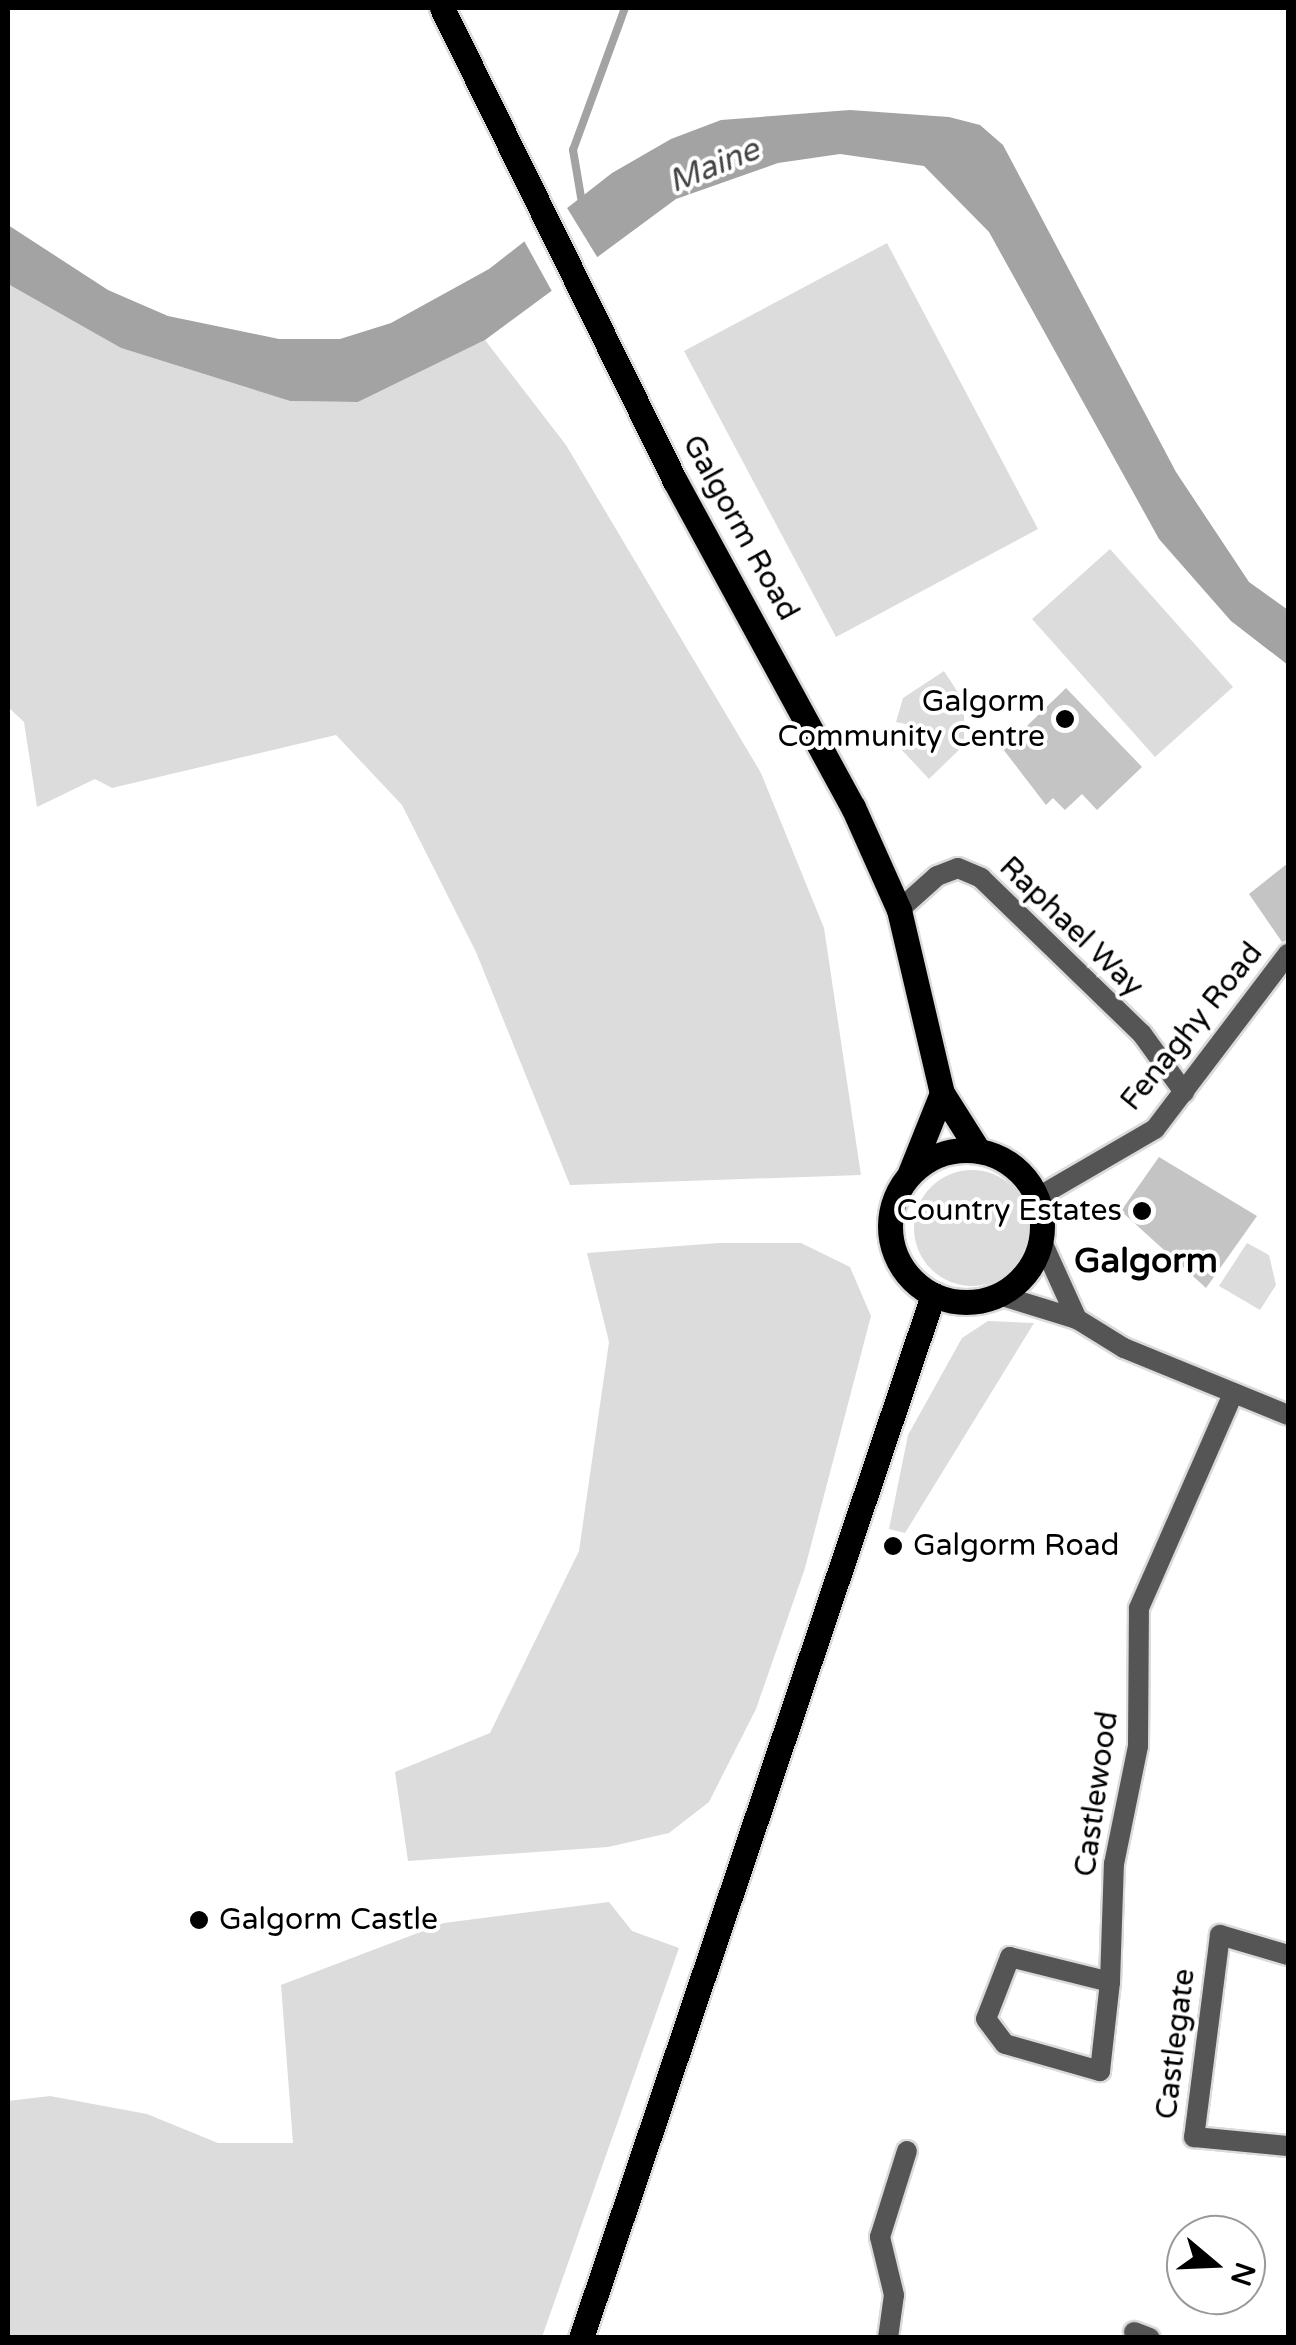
<!DOCTYPE html>
<style>
body{margin:0}
#map{position:relative;width:1296px;height:2345px;overflow:hidden;background:#fff;font-family:"Varela Round",sans-serif}
div>[style]{position:absolute}
.green>*{inset:0;background:#dcdcdc}
.round{border-radius:50%}
.water>*{inset:0;background:#a3a3a3}
.pier>*{inset:0;background:#fff}
.stream>*{height:8px;margin:-4px;padding:0 4px;transform-origin:4px;border-radius:4px;background:#a3a3a3}
.building>*{inset:0;background:#c4c4c4}
.roads{filter:drop-shadow(2px 0 #dbdbdb) drop-shadow(-2px 0 #dbdbdb) drop-shadow(0 2px #dbdbdb) drop-shadow(0 -2px #dbdbdb)}
.minor>*{height:20px;margin:-10px;padding:0 10px;transform-origin:10px;border-radius:10px;background:#555}
.tertiary>*{height:20px;margin:-10px;padding:0 10px;transform-origin:10px;border-radius:10px;background:#555}
.primary>*{height:25px;margin:-12.5px;padding:0 12.5px;transform-origin:12.5px;border-radius:12.5px;background:#000}
.primary>.ring{margin:-12.5px;padding:0;box-sizing:content-box;background:none;border:25px solid #000;border-radius:50%}
.dots>*{width:28px;height:28px;translate:-50% -50%;box-sizing:border-box;border:5px solid #fff;border-radius:50%}
span{translate:-50% -50%;white-space:nowrap;text-align:center;line-height:1.15;-webkit-text-stroke:8px #fff;paint-order:stroke}
.street-label{font-size:30px;color:#000}
.poi-label{font-size:30px;color:#000}
.right{translate:-100% -50%;text-align:right}
.left{translate:0 -50%;text-align:left}
.water-label{font-size:32px;color:#444;font-style:italic}
.quarter-label{font-size:35px;color:#000;font-weight:700}
.frame{position:absolute;inset:0;border:10px solid #000;pointer-events:none}
.north{position:absolute;left:1166px;top:2215px;width:100px;height:100px;box-sizing:border-box;background:#fff;border:2px solid #999;border-radius:50%;rotate:109deg;font-size:28px;font-weight:700;line-height:40px;text-align:center;color:#000}
.north::after{content:'';display:block;margin:auto;width:35px;height:45px;background:#000;clip-path:polygon(50% 0,100% 100%,50% 72%,0 100%)}
</style>
<div id="map">
<div class="green">
<div style="clip-path:polygon(887px 243px,1038px 529px,836px 637px,684px 351px)"></div>
<div style="clip-path:polygon(8px 284px,121px 348px,290px 401px,358px 402px,485px 340px,566px 445px,761px 773px,824px 928px,861px 1175px,570px 1185px,476px 952px,402px 805px,336px 735px,112px 788px,95px 779px,37px 807px,24px 722px,8px 707px)"></div>
<div style="clip-path:polygon(1110px 549px,1233px 687px,1155px 757px,1032px 619px)"></div>
<div style="clip-path:polygon(944px 671px,964px 702px,964px 745px,929px 779px,900px 748px,921px 727px,896px 722px,903px 698px)"></div>
<div class="round" style="left:914px;top:1170px;width:116px;height:116px"></div>
<div style="clip-path:polygon(719px 1243px,801px 1243px,850px 1267px,871px 1316px,805px 1568px,756px 1709px,709px 1802px,669px 1833px,608px 1847px,408px 1861px,395px 1772px,490px 1733px,579px 1551px,609px 1342px,587px 1253px)"></div>
<div style="clip-path:polygon(1247px 1243px,1269px 1255px,1276px 1285px,1260px 1310px,1219px 1286px)"></div>
<div style="clip-path:polygon(988px 1321px,1034px 1323px,905px 1533px,889px 1529px,908px 1435px,962px 1338px)"></div>
<div style="clip-path:polygon(609px 1902px,632px 1931px,679px 1948px,542px 2337px,8px 2337px,8px 2101px,50px 2096px,147px 2114px,218px 2143px,293px 2143px,281px 1985px,444px 1923px)"></div>
</div>
<div class="water">
<div style="clip-path:polygon(850px 110px,949px 117px,980px 125px,1003px 145px,1176px 472px,1249px 582px,1288px 610px,1288px 665px,1231px 621px,1159px 539px,989px 232px,924px 166px,840px 154px,778px 163px,676px 199px,485px 340px,358px 402px,290px 401px,121px 348px,8px 284px,8px 225px,108px 290px,168px 316px,279px 339px,340px 339px,391px 323px,489px 269px,612px 173px,671px 139px,721px 120px)"></div>
</div>
<div class="pier">
<div style="clip-path:polygon(564px 203px,599px 260px,554px 295px,522px 237px)"></div>
</div>
<div class="stream">
<div style="left:582px;top:203px;width:54px;rotate:-99.6deg"></div>
<div style="left:573px;top:150px;width:151px;rotate:-69.9deg"></div>
</div>
<div class="building">
<div style="clip-path:polygon(1066px 688px,1142px 767px,1097px 810px,1082px 794px,1065px 810px,1053px 798px,1046px 805px,1003px 749px)"></div>
<div style="clip-path:polygon(1288px 863px,1288px 940px,1282px 942px,1249px 894px)"></div>
<div style="clip-path:polygon(1159px 1157px,1257px 1216px,1206px 1288px,1121px 1211px)"></div>
</div>
<div class="roads">
<div class="minor">
<div style="left:899px;top:910px;width:51px;rotate:-41.8deg"></div>
<div style="left:937px;top:876px;width:22px;rotate:-21deg"></div>
<div style="left:958px;top:868px;width:25px;rotate:23deg"></div>
<div style="left:981px;top:878px;width:224px;rotate:44.1deg"></div>
<div style="left:1142px;top:1034px;width:72px;rotate:54.1deg"></div>
<div style="left:1288px;top:1955px;width:71px;rotate:-163.6deg"></div>
<div style="left:1220px;top:1935px;width:204px;rotate:97.3deg"></div>
<div style="left:1194px;top:2137px;width:94px;rotate:5.5deg"></div>
<div style="left:1110px;top:1982px;width:103px;rotate:-166deg"></div>
<div style="left:1010px;top:1957px;width:66px;rotate:111.2deg"></div>
<div style="left:986px;top:2019px;width:31px;rotate:53deg"></div>
<div style="left:1005px;top:2044px;width:99px;rotate:15.9deg"></div>
<div style="left:1100px;top:2071px;width:90px;rotate:-83.6deg"></div>
<div style="left:1110px;top:1982px;width:118px;rotate:-88.1deg"></div>
<div style="left:1114px;top:1864px;width:120px;rotate:-78.5deg"></div>
<div style="left:1138px;top:1746px;width:138px;rotate:-89.6deg"></div>
<div style="left:1139px;top:1608px;width:234px;rotate:-66.3deg"></div>
<div style="left:1134px;top:2332px;width:17px;rotate:21deg"></div>
<div style="left:888px;top:2338px;width:43px;rotate:-82.1deg"></div>
<div style="left:894px;top:2295px;width:60px;rotate:-103.6deg"></div>
<div style="left:880px;top:2237px;width:90px;rotate:-72.6deg"></div>
</div>
<div class="tertiary">
<div style="left:1038px;top:1197px;width:135px;rotate:-30.2deg"></div>
<div style="left:1155px;top:1129px;width:220px;rotate:-52.8deg"></div>
<div style="left:1042px;top:1242px;width:85px;rotate:65.6deg"></div>
<div style="left:999px;top:1295px;width:82px;rotate:17.1deg"></div>
<div style="left:1077px;top:1319px;width:55px;rotate:31.7deg"></div>
<div style="left:1124px;top:1348px;width:177px;rotate:22.2deg"></div>
</div>
<div class="primary">
<div style="left:442px;top:8px;width:527px;rotate:63.78deg"></div>
<div style="left:675px;top:481px;width:371px;rotate:61.4deg"></div>
<div style="left:853px;top:807px;width:113px;rotate:65.9deg"></div>
<div style="left:899px;top:910px;width:188px;rotate:76.8deg"></div>
<div style="left:942px;top:1093px;width:67px;rotate:57.7deg"></div>
<div class="ring" style="left:890px;top:1150px;width:127px;height:127px"></div>
<div style="left:910px;top:1173px;width:86px;rotate:-68.2deg"></div>
<div style="left:581px;top:2338px;width:1101px;rotate:-71.35deg"></div>
</div>
</div>
<div class="dots">
<div style="left:1065px;top:719px;background:#000"></div>
<div style="left:1142px;top:1211px;background:#000"></div>
<div style="left:893px;top:1546px;background:#000"></div>
<div style="left:199px;top:1920px;background:#000"></div>
</div>
<div class="street-label">
<span style="left:740px;top:528px;rotate:61deg">Galgorm Road</span>
<span style="left:1071px;top:927px;rotate:44deg">Raphael Way</span>
<span style="left:1192px;top:1027px;rotate:-51deg">Fenaghy Road</span>
<span style="left:1097px;top:1794px;rotate:-82deg">Castlewood</span>
<span style="left:1176px;top:2044px;rotate:-83deg">Castlegate</span>
</div>
<div class="poi-label">
<span class="right" style="left:1045px;top:719px">Galgorm<br>Community Centre</span>
<span class="right" style="left:1122px;top:1211px">Country Estates</span>
<span class="left" style="left:913px;top:1546px">Galgorm Road</span>
<span class="left" style="left:219px;top:1920px">Galgorm Castle</span>
</div>
<div class="water-label">
<span style="left:714px;top:166px;rotate:-22deg">Maine</span>
</div>
<div class="quarter-label">
<span style="left:1146px;top:1261px">Galgorm</span>
</div>
<div class="frame"></div>
<div class="north">N</div>
</div>
